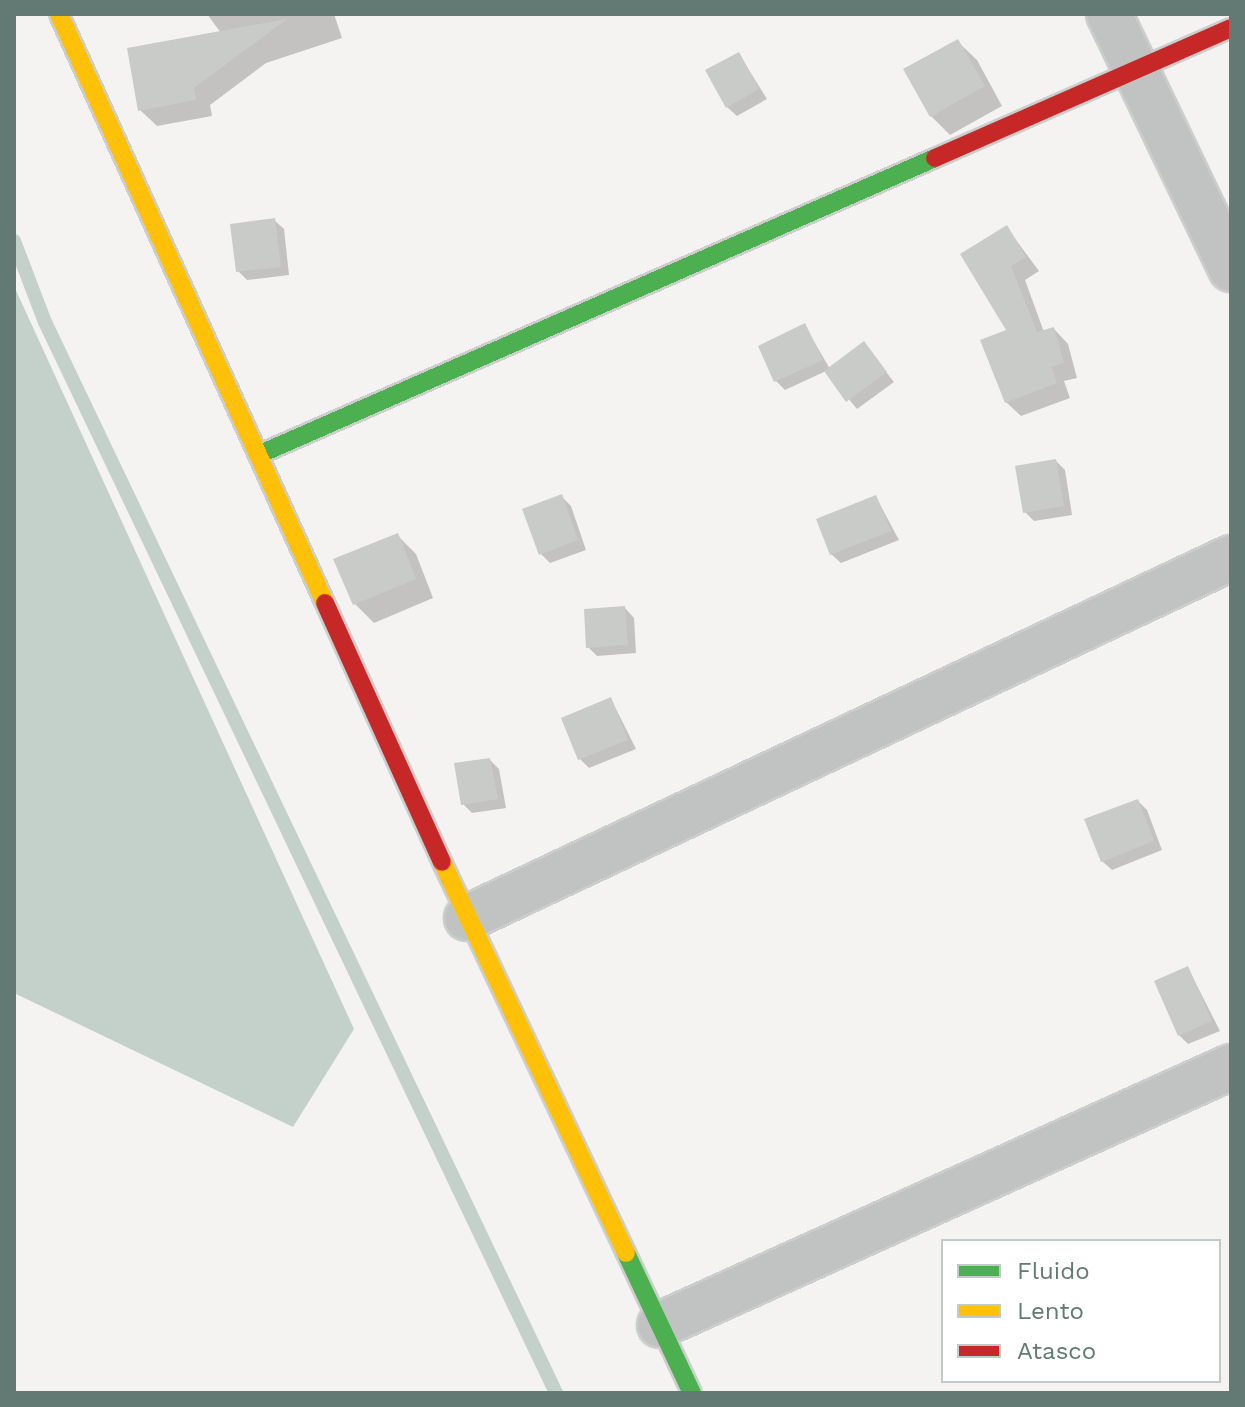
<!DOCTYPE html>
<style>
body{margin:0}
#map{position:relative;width:1245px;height:1407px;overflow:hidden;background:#f4f3f2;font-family:"Work Sans",sans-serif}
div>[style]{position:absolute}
.water>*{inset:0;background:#c4d0ca}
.shadow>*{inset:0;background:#0003}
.stream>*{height:14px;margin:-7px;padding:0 7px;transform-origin:7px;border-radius:7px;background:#c4d0ca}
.building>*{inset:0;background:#c9cbc9}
.roads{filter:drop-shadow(2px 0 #cccecd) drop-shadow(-2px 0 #cccecd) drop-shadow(0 2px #cccecd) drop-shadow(0 -2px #cccecd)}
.street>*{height:44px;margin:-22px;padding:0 22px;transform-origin:22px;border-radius:22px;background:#c1c3c2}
.fast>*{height:18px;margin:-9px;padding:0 9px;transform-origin:9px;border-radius:9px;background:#4caf50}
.slow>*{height:18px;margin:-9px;padding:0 9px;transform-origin:9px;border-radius:9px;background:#ffc107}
.jam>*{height:18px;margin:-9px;padding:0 9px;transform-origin:9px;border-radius:9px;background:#c62828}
span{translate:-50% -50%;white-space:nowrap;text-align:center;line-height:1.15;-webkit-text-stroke:8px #fff;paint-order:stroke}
.frame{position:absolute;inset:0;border:16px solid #627a73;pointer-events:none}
.legend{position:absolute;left:941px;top:1239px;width:280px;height:144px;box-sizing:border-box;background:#fff;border:2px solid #c0cac7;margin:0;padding:10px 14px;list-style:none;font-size:24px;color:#627a73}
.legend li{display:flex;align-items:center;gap:16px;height:40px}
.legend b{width:40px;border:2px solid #c0cac7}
</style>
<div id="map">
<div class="water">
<div style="clip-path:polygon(14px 286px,354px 1029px,293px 1127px,14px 993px)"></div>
</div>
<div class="shadow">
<div style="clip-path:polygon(207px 14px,334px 14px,342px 38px,266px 63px,210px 105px,212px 116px,157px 126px,140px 110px,221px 33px)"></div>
<div style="clip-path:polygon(958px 42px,977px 60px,1002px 106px,950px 135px,931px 116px)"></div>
<div style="clip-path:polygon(739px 54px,767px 99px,737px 116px,727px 107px)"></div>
<div style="clip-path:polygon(274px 220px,284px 229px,289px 275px,247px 280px,238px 271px)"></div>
<div style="clip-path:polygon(1007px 228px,1039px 271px,1025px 280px,1044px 332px,1054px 329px,1068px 344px,1077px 378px,1064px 381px,1070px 398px,1021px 416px,1006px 402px)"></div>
<div style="clip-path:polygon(805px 326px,830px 369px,864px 344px,894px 382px,857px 409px,826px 371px,785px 390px,776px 381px)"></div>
<div style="clip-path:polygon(1056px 461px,1065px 470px,1072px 515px,1034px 521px,1025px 512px)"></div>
<div style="clip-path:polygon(561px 496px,571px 506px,586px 550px,550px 563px,541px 554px)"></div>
<div style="clip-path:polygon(876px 497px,899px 540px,841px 563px,831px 554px)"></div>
<div style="clip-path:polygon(397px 535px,416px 554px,433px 598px,374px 623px,355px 604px)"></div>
<div style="clip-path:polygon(625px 608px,634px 618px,636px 653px,597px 656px,588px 647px)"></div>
<div style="clip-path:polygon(611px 699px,636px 749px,589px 768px,580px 759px)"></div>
<div style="clip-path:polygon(490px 760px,499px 769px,506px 808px,472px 813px,463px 804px)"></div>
<div style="clip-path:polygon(1138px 801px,1147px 810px,1162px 850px,1112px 870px,1102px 861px)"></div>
<div style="clip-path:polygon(1188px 968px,1220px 1031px,1188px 1044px,1179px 1035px)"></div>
</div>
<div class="stream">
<div style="left:14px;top:241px;width:87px;rotate:69.1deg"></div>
<div style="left:45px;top:322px;width:1187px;rotate:64.49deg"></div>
</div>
<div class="building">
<div style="clip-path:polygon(287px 19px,194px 88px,196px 100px,138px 111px,127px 48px)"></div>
<div style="clip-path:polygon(958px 39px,985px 86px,930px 117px,903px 69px)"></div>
<div style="clip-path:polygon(739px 52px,759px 89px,726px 108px,705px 70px)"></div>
<div style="clip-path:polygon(275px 218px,281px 267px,236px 272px,230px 224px)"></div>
<div style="clip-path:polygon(1007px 225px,1026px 257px,1011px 266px,1037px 332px,1054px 327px,1064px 363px,1051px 367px,1057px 383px,1005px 403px,980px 340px,1006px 330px,960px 254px)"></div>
<div style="clip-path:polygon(805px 323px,823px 360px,774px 382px,758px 346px)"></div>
<div style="clip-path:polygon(864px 341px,887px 372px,846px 402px,824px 371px)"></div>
<div style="clip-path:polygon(1056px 459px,1064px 506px,1023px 513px,1015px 466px)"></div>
<div style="clip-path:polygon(562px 494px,578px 540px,539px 555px,522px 509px)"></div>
<div style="clip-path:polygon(876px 495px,891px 531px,830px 555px,816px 519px)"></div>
<div style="clip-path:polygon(398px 533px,416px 579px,353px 605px,333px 559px)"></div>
<div style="clip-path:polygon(625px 606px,628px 645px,586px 648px,584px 609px)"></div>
<div style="clip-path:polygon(611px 697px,628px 740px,578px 760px,561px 718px)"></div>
<div style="clip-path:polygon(490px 758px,498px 799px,461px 805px,454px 763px)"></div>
<div style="clip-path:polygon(1138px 799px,1154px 841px,1101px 862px,1084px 819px)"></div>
<div style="clip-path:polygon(1188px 966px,1212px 1021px,1178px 1036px,1154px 981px)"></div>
</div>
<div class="roads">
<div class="street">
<div style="left:1109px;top:14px;width:283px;rotate:64.4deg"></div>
<div style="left:467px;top:918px;width:845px;rotate:-25.23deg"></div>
<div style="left:660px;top:1325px;width:627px;rotate:-24.32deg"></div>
</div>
<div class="fast">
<div style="left:258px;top:455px;width:739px;rotate:-23.69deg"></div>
<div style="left:626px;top:1253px;width:155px;rotate:64.8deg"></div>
</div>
<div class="slow">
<div style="left:59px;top:14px;width:646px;rotate:65.7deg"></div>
<div style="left:442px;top:862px;width:432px;rotate:64.8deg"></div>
</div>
<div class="jam">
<div style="left:935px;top:158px;width:323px;rotate:-23.7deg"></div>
<div style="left:325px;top:603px;width:284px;rotate:65.7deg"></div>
</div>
</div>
<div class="frame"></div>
<ul class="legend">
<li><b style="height:10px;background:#4caf50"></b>Fluido</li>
<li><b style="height:10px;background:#ffc107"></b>Lento</li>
<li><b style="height:10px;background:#c62828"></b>Atasco</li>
</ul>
</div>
